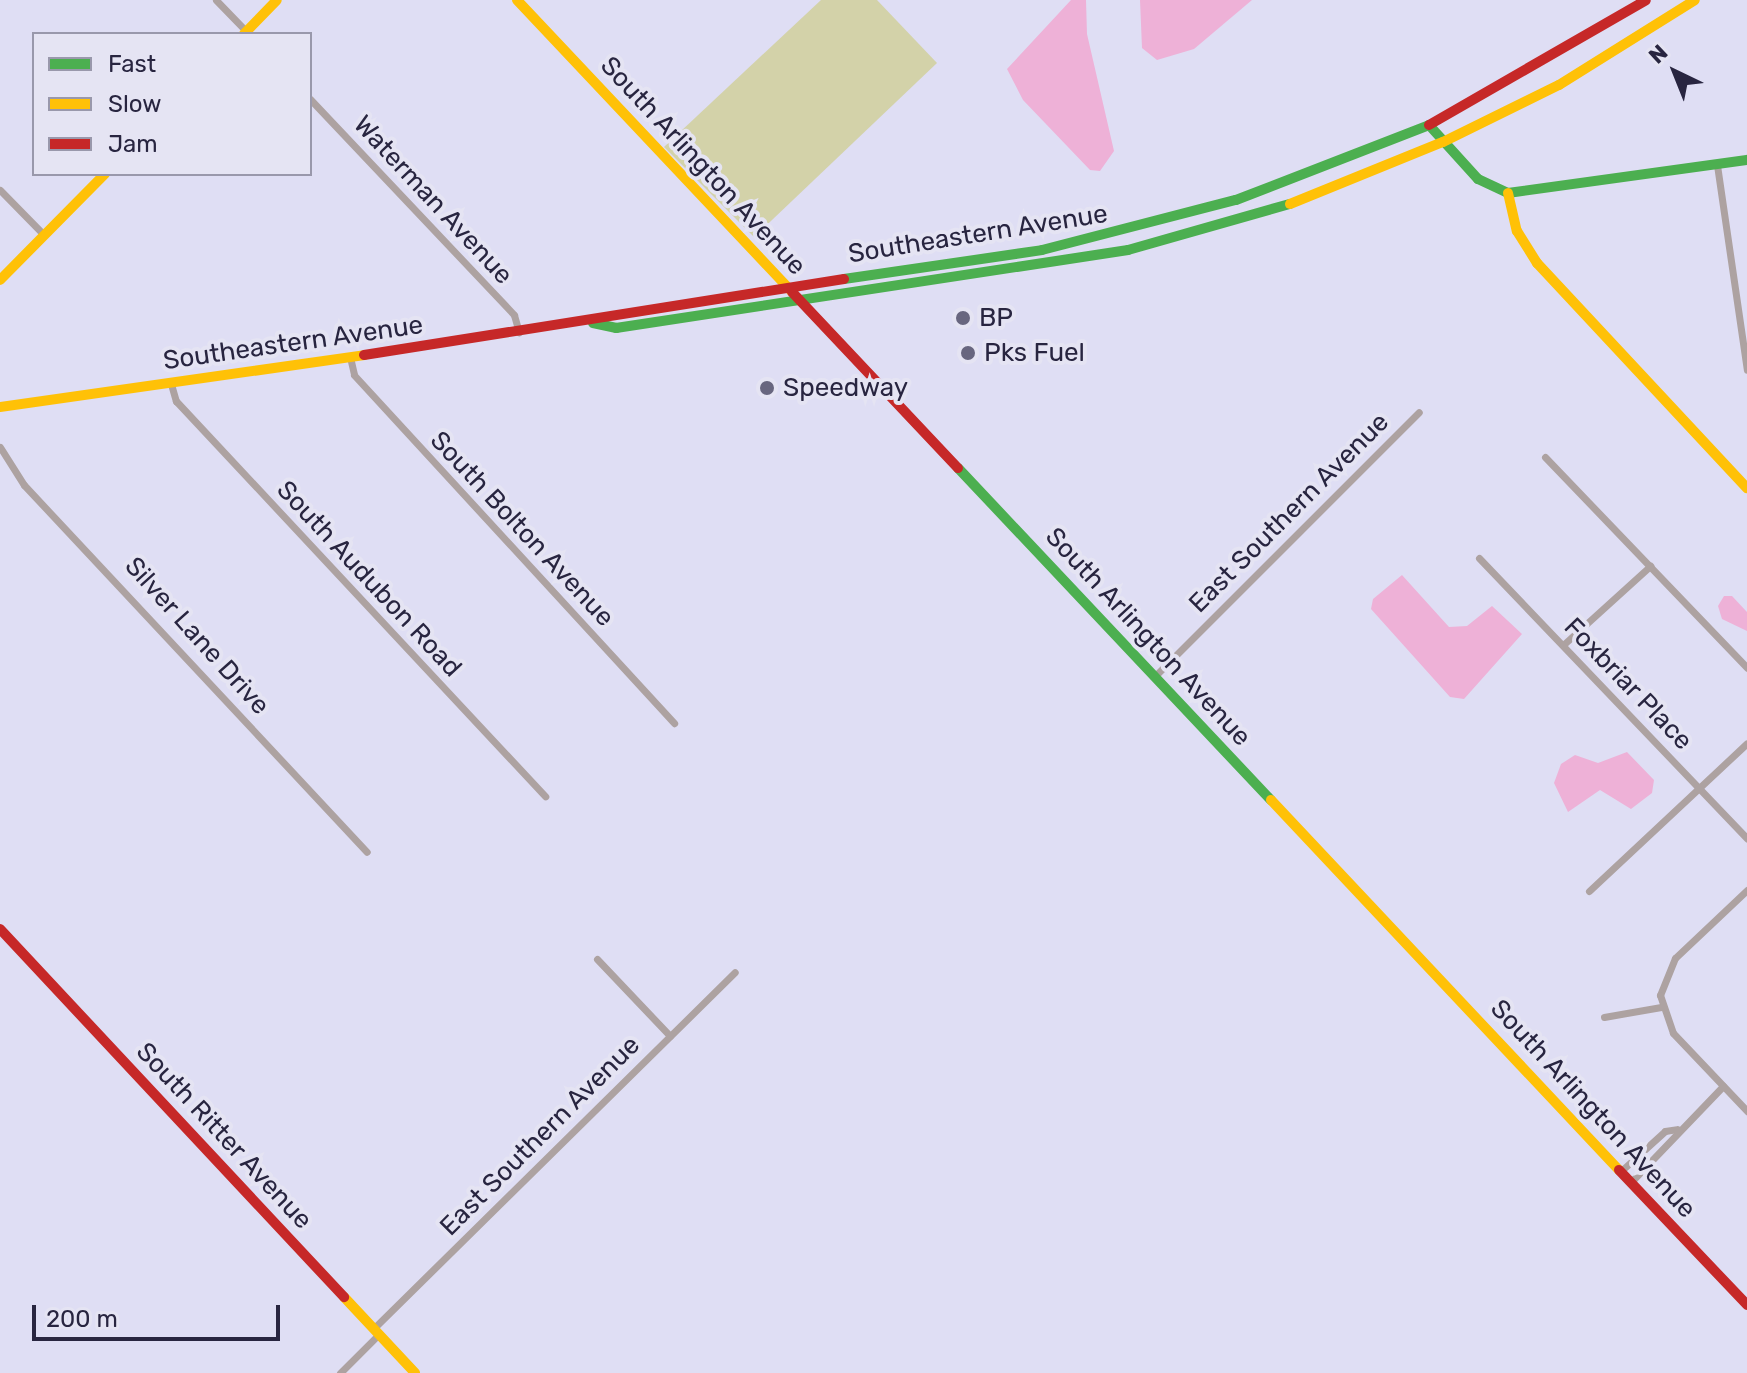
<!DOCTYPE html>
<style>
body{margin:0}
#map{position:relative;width:1747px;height:1373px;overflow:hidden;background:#dfdef4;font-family:Rubik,sans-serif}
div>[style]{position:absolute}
.green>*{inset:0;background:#d3d2a9}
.water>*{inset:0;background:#eeb1d7}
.street>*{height:7px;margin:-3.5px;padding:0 3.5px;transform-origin:3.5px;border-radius:3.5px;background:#ada2a1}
.fast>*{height:10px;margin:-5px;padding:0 5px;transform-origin:5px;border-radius:5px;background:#4caf50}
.slow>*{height:10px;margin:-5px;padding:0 5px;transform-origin:5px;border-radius:5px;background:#ffc107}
.jam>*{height:10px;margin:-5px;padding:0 5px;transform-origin:5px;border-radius:5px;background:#c62828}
.dots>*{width:22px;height:22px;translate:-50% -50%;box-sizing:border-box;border:4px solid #e5e4f3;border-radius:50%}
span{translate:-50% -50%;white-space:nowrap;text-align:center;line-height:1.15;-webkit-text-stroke:8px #e5e4f3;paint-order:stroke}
.street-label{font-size:26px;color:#282540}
.poi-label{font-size:26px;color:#282540}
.left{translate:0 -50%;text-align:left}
.legend{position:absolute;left:32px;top:32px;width:280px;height:144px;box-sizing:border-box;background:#e5e4f3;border:2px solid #9998ab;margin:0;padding:10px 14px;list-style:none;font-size:24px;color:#282540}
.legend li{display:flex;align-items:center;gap:16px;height:40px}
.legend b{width:40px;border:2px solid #9998ab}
.north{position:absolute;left:1635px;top:32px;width:80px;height:80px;-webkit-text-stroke:6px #e5e4f3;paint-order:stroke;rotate:317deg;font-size:22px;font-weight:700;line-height:32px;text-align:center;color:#282540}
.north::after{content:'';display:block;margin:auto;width:28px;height:36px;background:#282540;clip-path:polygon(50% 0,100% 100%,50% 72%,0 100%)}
.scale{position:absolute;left:32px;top:1305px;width:248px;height:36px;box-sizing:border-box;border:4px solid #282540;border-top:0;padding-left:10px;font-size:24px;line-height:28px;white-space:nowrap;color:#282540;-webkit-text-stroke:6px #e5e4f3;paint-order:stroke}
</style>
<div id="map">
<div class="green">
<div style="clip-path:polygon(821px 0,877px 0,937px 63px,754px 237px,664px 147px)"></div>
</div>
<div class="water">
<div style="clip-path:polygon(1071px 0,1086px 0,1087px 34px,1114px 151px,1100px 171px,1090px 170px,1023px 100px,1007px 69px)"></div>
<div style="clip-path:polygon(1140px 0,1252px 0,1194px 49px,1157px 60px,1142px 48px)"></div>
<div style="clip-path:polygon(1402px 575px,1449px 627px,1467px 626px,1492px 606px,1522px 634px,1464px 699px,1450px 697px,1371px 609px,1373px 599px)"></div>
<div style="clip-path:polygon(1724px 596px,1732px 596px,1747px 612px,1747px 631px,1722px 619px,1718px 606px)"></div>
<div style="clip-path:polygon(1627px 752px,1654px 780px,1652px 793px,1631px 809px,1600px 790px,1568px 812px,1554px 783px,1561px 764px,1575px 755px,1598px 763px)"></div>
</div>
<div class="street">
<div style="left:216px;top:0;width:45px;rotate:45.9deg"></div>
<div style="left:310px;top:99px;width:297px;rotate:46.6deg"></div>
<div style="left:514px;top:315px;width:18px;rotate:74deg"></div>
<div style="left:1717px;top:165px;width:207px;rotate:81.7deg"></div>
<div style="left:0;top:190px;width:63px;rotate:45.6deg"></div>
<div style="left:350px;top:357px;width:18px;rotate:77deg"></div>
<div style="left:354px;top:375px;width:473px;rotate:47.4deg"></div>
<div style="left:171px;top:384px;width:18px;rotate:74deg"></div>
<div style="left:176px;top:401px;width:541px;rotate:46.95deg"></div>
<div style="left:0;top:447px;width:45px;rotate:57.7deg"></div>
<div style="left:24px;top:485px;width:502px;rotate:46.94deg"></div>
<div style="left:1545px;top:457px;width:292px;rotate:46.2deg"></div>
<div style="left:1479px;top:558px;width:388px;rotate:46.3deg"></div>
<div style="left:1563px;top:645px;width:118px;rotate:-42.2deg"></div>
<div style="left:1155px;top:676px;width:373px;rotate:-45deg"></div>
<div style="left:1747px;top:890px;width:99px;rotate:136.6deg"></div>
<div style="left:1675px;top:958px;width:40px;rotate:112deg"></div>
<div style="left:1660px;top:995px;width:40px;rotate:71.1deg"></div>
<div style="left:1673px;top:1033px;width:108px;rotate:46.5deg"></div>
<div style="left:1589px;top:891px;width:216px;rotate:-43.1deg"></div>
<div style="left:597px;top:959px;width:106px;rotate:46.5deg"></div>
<div style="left:1604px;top:1017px;width:58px;rotate:-10deg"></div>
<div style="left:1621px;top:1171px;width:59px;rotate:-42.3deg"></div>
<div style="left:1665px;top:1131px;width:12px;rotate:-9deg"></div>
<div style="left:1631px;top:1182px;width:133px;rotate:-46.2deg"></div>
<div style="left:373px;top:1329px;width:508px;rotate:-44.6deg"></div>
<div style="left:340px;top:1373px;width:55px;rotate:-45deg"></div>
</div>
<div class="fast">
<div style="left:1429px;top:125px;width:73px;rotate:47.8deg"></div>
<div style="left:1478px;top:179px;width:33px;rotate:25deg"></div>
<div style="left:1508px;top:193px;width:241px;rotate:-7.9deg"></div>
<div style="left:844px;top:279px;width:200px;rotate:-8.3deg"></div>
<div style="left:1042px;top:250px;width:200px;rotate:-14.5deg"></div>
<div style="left:1236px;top:200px;width:207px;rotate:-21.2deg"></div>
<div style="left:593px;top:323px;width:24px;rotate:12deg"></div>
<div style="left:616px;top:328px;width:518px;rotate:-8.66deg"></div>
<div style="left:1128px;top:250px;width:168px;rotate:-15.9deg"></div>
<div style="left:958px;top:468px;width:456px;rotate:46.7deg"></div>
</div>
<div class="slow">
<div style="left:517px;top:0;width:401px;rotate:46.7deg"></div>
<div style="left:244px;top:34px;width:47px;rotate:-45.9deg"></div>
<div style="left:1443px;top:142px;width:129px;rotate:-26.2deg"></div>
<div style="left:1559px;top:85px;width:160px;rotate:-32deg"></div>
<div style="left:1508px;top:193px;width:39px;rotate:77deg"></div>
<div style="left:1517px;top:231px;width:38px;rotate:58deg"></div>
<div style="left:1537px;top:263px;width:308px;rotate:47deg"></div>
<div style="left:1290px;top:204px;width:165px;rotate:-22.1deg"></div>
<div style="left:0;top:280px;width:149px;rotate:-45.3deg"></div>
<div style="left:0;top:407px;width:368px;rotate:-8.1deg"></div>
<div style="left:1271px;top:800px;width:508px;rotate:46.76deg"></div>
<div style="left:344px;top:1297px;width:104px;rotate:46.9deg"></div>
</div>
<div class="jam">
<div style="left:1429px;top:125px;width:250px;rotate:-29.9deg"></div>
<div style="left:792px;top:292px;width:242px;rotate:46.7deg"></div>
<div style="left:364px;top:355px;width:486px;rotate:-9deg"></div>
<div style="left:0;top:929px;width:504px;rotate:46.93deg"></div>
<div style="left:1619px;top:1170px;width:186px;rotate:46.5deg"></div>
</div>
<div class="dots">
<div style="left:963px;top:318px;background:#68667f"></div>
<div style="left:968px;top:353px;background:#68667f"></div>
<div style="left:767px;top:388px;background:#68667f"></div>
</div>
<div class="street-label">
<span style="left:703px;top:166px;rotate:47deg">South Arlington Avenue</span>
<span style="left:433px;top:200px;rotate:47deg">Waterman Avenue</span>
<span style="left:978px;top:234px;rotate:-9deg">Southeastern Avenue</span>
<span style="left:293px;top:343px;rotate:-8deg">Southeastern Avenue</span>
<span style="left:1289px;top:513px;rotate:-45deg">East Southern Avenue</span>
<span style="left:522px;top:529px;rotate:47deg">South Bolton Avenue</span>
<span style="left:369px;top:579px;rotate:47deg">South Audubon Road</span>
<span style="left:197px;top:636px;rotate:48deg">Silver Lane Drive</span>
<span style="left:1148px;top:637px;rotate:47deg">South Arlington Avenue</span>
<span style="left:1628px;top:684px;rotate:46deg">Foxbriar Place</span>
<span style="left:1593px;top:1109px;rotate:47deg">South Arlington Avenue</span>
<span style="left:224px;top:1136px;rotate:47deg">South Ritter Avenue</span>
<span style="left:540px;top:1136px;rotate:-45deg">East Southern Avenue</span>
</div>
<div class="poi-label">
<span class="left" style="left:979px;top:318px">BP</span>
<span class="left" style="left:984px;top:353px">Pks Fuel</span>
<span class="left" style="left:783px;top:388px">Speedway</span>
</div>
<ul class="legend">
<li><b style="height:10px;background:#4caf50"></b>Fast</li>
<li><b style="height:10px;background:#ffc107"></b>Slow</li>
<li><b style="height:10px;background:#c62828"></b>Jam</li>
</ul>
<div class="north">N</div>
<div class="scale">200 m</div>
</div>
